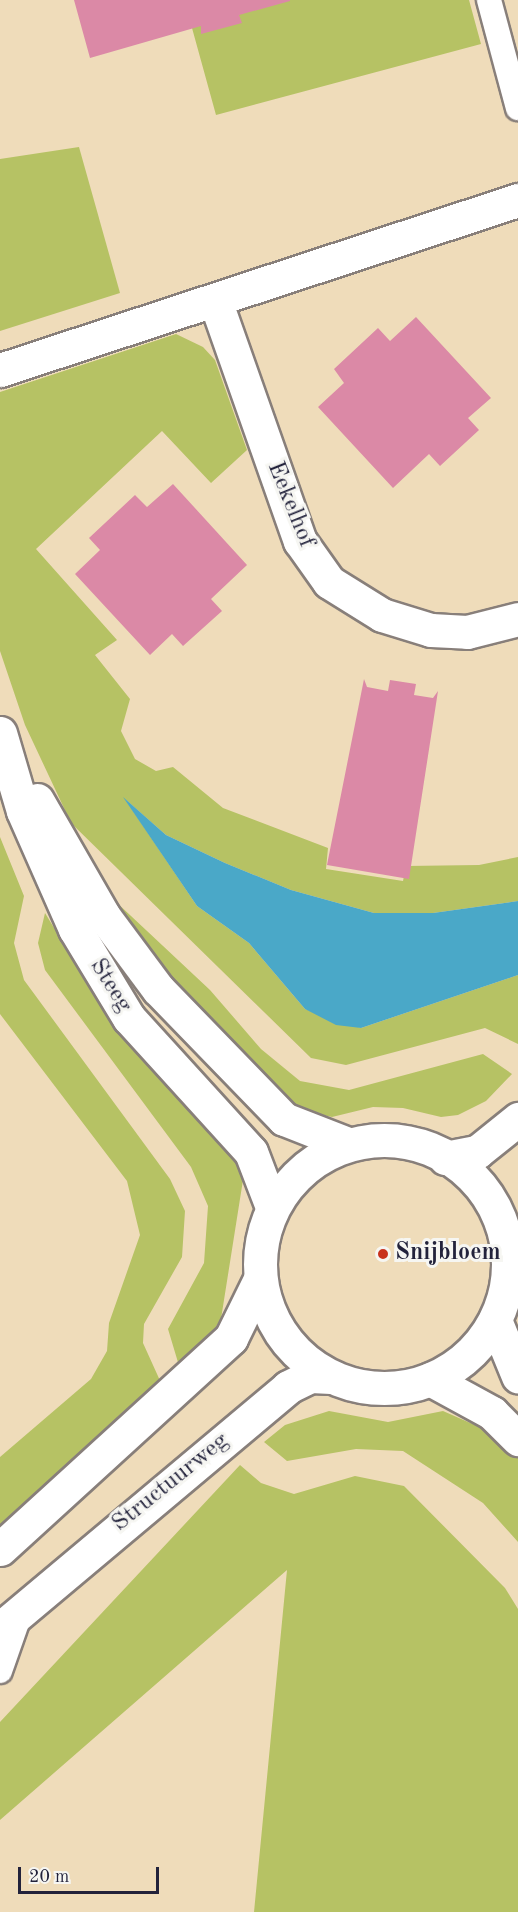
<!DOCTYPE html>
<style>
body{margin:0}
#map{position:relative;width:518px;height:1912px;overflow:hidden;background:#efdcba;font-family:"Old Standard TT",serif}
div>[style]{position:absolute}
.green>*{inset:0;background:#b6c264}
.water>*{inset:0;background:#4aa8c8}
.building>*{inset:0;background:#db89a6}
.roads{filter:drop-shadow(2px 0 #887f7a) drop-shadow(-2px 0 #887f7a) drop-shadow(0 2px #887f7a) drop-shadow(0 -2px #887f7a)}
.service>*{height:24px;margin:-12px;padding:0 12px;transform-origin:12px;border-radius:12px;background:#fff}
.minor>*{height:33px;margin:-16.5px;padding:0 16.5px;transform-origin:16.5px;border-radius:16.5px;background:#fff}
.tertiary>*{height:33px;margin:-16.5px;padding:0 16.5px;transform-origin:16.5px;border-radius:16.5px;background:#fff}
.secondary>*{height:33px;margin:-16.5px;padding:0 16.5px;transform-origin:16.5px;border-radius:16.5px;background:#fff}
.secondary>.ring{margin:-16.5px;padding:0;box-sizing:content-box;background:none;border:33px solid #fff;border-radius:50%}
.dots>*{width:16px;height:16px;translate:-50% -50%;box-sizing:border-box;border:3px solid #f6f6f2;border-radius:50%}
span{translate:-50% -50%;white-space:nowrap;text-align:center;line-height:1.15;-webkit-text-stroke:6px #f6f6f2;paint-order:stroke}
.street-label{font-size:24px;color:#22223b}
.poi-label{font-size:24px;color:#22223b;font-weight:700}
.left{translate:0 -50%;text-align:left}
.scale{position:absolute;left:18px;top:1867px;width:141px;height:27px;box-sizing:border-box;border:3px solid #22223b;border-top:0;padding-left:8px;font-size:18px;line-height:21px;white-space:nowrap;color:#22223b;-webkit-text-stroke:4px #f6f6f2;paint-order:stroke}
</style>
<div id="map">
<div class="green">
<div style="clip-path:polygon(106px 0,469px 0,481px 44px,216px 115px,192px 28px)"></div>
<div style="clip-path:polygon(79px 147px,120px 293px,0 331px,0 159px)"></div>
<div style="clip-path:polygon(176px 334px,203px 347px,215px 360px,247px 450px,211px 483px,162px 431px,36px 549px,117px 640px,95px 655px,130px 699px,121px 731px,135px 759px,156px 771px,173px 767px,223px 808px,328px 848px,326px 869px,403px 881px,406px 866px,479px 865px,518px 857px,518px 901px,433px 913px,374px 913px,291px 890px,225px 863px,166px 835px,125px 799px,197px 906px,249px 943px,305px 1009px,361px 1028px,518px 975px,518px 1044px,485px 1028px,346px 1065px,311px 1058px,71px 823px,25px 725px,0 651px,0 392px)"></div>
<div style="clip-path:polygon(0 837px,24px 896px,14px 943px,24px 980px,170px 1179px,185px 1211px,182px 1257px,144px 1324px,143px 1343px,162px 1385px,0 1528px,0 1457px,91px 1379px,107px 1351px,109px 1323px,140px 1235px,127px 1181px,0 1014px)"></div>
<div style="clip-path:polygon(115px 901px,210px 990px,261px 1049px,300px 1081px,349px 1090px,483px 1054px,512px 1074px,486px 1101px,458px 1115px,441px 1117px,403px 1108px,373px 1107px,332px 1117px,304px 1111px,268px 1091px,210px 1031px)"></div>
<div style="clip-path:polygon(45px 913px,84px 977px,233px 1154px,243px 1180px,221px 1319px,199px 1353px,180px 1369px,168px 1329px,204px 1263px,208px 1206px,191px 1167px,45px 970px,38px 943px)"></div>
<div style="clip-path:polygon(329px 1411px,388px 1422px,443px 1411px,493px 1433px,518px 1458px,518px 1542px,483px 1503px,403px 1451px,356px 1449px,287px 1461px,264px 1442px,285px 1425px)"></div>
<div style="clip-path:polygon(240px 1465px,261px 1483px,294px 1494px,355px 1476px,404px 1486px,505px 1588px,518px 1609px,518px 1912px,254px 1912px,287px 1570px,0 1820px,0 1722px)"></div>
</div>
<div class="water">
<div style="clip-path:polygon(123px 797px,166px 835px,225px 863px,291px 890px,374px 913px,433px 913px,518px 901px,518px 975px,361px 1028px,336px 1025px,305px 1009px,249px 943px,197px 906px)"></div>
</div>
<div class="building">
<div style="clip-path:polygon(74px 0,290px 0,290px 1px,239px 15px,242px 23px,201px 34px,201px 26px,90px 58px)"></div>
<div style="clip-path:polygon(416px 317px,491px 398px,468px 418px,479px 430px,440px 466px,429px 454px,393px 488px,318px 407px,344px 383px,334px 369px,378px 328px,390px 341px)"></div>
<div style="clip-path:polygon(173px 484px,247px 565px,211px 599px,222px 611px,183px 646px,172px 634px,150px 655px,75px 574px,100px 550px,89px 538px,135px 495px,147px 507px)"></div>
<div style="clip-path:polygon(364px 679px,367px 687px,388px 691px,390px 680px,416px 684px,414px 695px,433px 698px,438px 691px,409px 879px,327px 865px)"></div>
</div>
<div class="roads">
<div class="service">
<div style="left:489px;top:0;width:112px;rotate:75deg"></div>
<div style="left:0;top:1671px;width:64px;rotate:-70.7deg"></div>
</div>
<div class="minor">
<div style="left:215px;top:300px;width:256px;rotate:70.6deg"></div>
<div style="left:300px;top:541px;width:50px;rotate:54.7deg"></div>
<div style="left:329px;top:582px;width:62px;rotate:31.9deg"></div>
<div style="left:382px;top:615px;width:51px;rotate:17deg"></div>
<div style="left:431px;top:630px;width:36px;rotate:3deg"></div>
<div style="left:467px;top:632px;width:53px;rotate:-14.3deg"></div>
<div style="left:0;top:370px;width:545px;rotate:-18.17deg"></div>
</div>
<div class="tertiary">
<div style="left:0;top:733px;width:81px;rotate:73.6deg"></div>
<div style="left:23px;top:811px;width:129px;rotate:66.2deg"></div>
<div style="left:75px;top:929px;width:104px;rotate:58.8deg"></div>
<div style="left:129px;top:1018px;width:181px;rotate:47.7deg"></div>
<div style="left:251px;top:1152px;width:59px;rotate:69.1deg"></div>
<div style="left:37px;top:800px;width:133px;rotate:60.1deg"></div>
<div style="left:103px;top:915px;width:92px;rotate:53.4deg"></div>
<div style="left:158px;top:989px;width:181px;rotate:45.9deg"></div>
<div style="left:284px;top:1119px;width:69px;rotate:21.3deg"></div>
<div style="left:495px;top:1320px;width:61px;rotate:67.7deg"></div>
<div style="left:430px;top:1379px;width:71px;rotate:28.7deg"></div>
<div style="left:492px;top:1413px;width:37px;rotate:45deg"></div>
</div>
<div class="secondary">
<div class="ring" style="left:260px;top:1140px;width:215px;height:215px"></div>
<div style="left:445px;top:1158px;width:33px;rotate:-11deg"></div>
<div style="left:477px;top:1152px;width:53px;rotate:-38.8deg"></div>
<div style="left:0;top:1549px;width:313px;rotate:-42.4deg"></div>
<div style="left:231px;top:1338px;width:66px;rotate:-63.8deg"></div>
<div style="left:0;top:1629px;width:376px;rotate:-40deg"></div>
<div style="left:288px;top:1387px;width:25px;rotate:-26deg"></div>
<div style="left:311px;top:1376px;width:20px;rotate:3deg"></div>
</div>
</div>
<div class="dots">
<div style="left:383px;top:1254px;background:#c8321e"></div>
</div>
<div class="street-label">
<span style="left:290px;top:505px;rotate:68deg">Eekelhof</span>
<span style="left:110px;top:986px;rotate:58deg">Steeg</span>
<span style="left:171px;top:1483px;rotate:-39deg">Structuurweg</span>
</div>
<div class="poi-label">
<span class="left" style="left:395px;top:1254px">Snijbloem</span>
</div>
<div class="scale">20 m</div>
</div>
